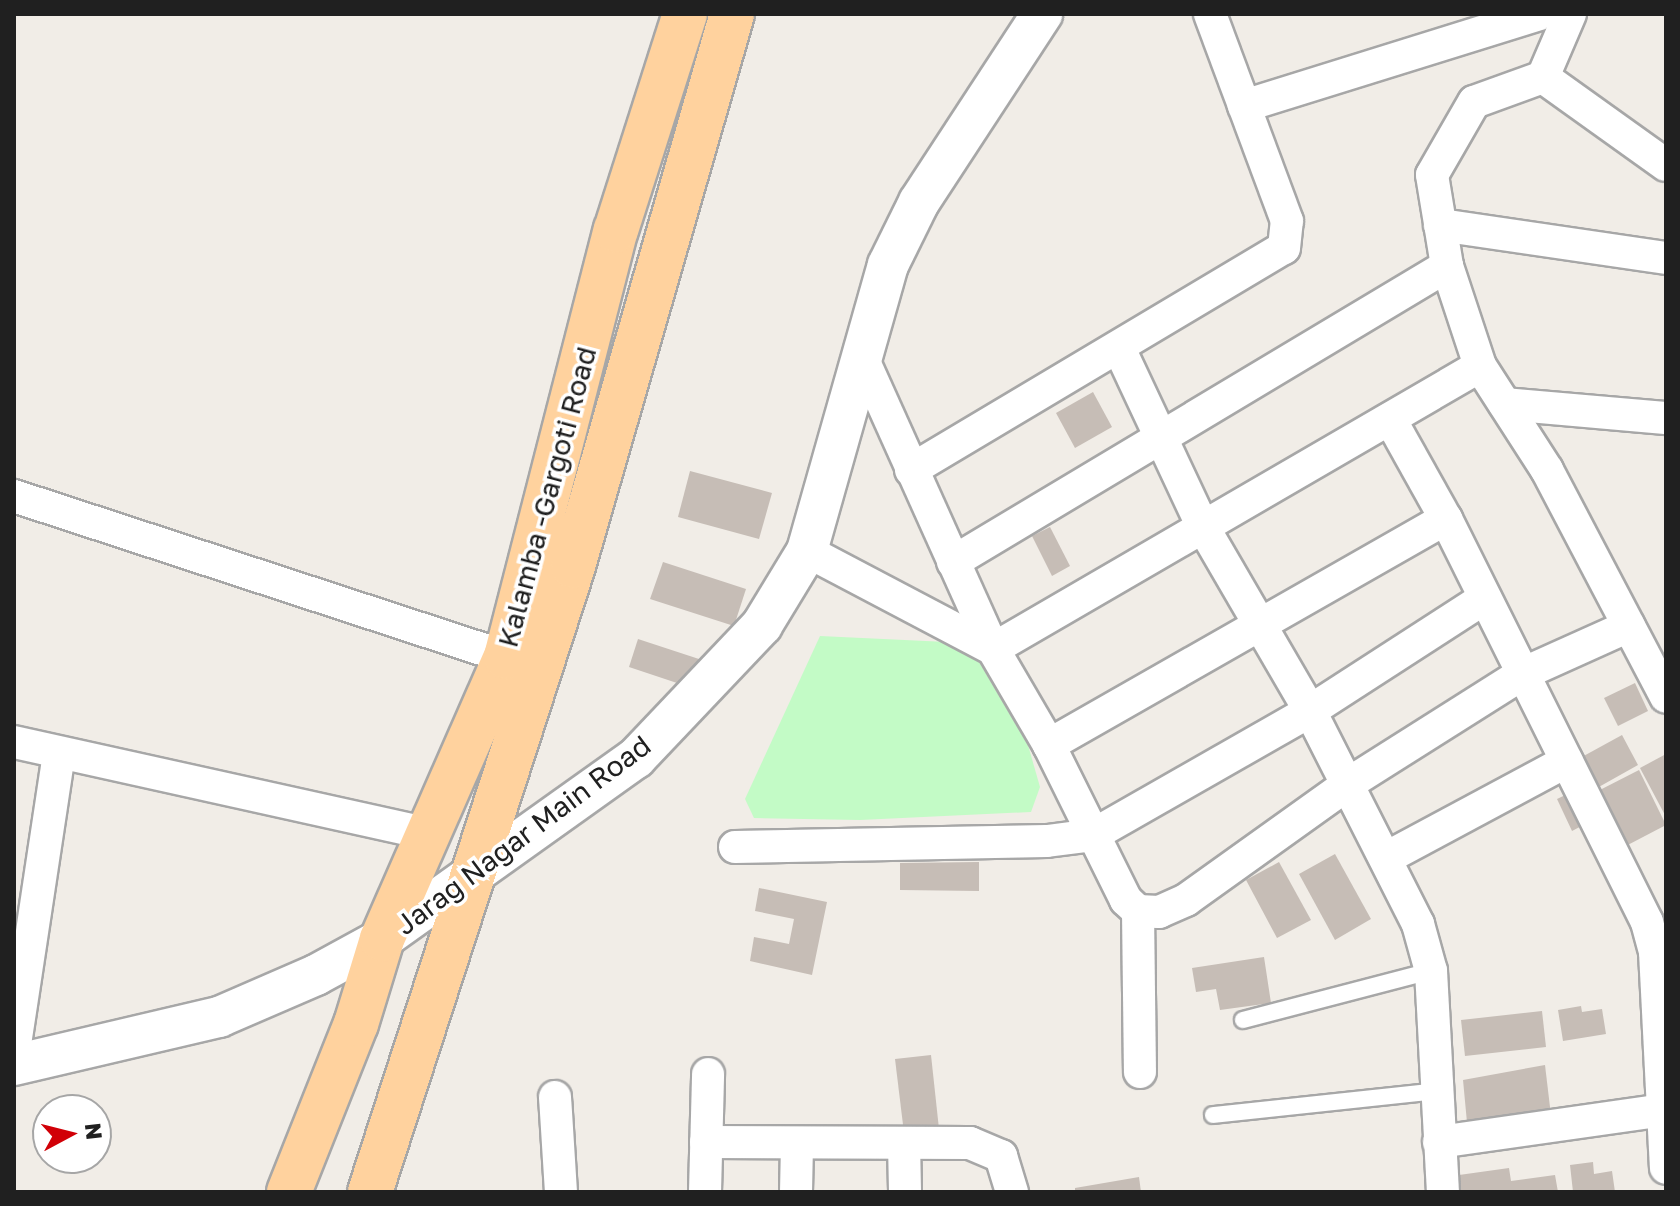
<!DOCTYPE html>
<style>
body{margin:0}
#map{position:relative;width:1680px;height:1206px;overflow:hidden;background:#f1ede7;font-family:"Golos Text",sans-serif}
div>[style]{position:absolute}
.park>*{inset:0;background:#c3fbc6}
.building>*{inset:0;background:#c6bdb6}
.roads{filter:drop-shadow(2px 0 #a7a7a7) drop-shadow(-2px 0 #a7a7a7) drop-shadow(0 2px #a7a7a7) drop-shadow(0 -2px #a7a7a7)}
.service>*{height:16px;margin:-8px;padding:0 8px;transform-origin:8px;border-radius:8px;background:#fff}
.minor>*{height:32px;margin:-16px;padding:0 16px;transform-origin:16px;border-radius:16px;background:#fff}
.tertiary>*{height:40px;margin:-20px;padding:0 20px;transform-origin:20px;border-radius:20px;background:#fff}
.primary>*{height:44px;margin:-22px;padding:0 22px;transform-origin:22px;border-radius:22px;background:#ffd29e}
span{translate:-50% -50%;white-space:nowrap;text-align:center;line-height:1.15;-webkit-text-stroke:7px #fff;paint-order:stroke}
.street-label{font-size:28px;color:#202020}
.frame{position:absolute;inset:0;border:16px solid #202020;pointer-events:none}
.north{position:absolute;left:32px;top:1094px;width:80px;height:80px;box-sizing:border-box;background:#fff;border:2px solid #a6a6a6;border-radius:50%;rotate:83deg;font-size:22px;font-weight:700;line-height:32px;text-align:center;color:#202020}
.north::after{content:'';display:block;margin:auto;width:28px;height:36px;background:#d10007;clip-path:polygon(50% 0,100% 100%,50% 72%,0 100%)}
</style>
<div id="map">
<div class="park">
<div style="clip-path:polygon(820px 636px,968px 643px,1028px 745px,1040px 787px,1031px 812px,860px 820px,754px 818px,745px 799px)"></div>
</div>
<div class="building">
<div style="clip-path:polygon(1093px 392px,1112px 427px,1075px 448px,1056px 413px)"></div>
<div style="clip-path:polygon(690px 471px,772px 493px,759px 539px,678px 517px)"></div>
<div style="clip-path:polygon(1050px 527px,1070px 566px,1052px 576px,1032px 536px)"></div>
<div style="clip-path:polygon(663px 562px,746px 589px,734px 626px,650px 599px)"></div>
<div style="clip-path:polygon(638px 639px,702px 660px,692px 688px,629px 667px)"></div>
<div style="clip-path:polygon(1635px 683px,1648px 711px,1618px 726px,1604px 698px)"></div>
<div style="clip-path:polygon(1622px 735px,1638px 765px,1597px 788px,1580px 758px)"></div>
<div style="clip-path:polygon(1666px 754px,1666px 817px,1640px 768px)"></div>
<div style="clip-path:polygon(1639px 770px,1666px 825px,1622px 848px,1594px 793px)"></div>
<div style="clip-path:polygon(1578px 789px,1593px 820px,1572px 831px,1557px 799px)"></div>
<div style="clip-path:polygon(1335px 854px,1371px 919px,1335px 940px,1299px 874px)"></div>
<div style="clip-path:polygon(979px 862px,979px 891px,900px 890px,900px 863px)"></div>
<div style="clip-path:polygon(1279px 862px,1311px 920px,1277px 938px,1246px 880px)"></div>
<div style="clip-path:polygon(759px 888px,827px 902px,812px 975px,750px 961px,754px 937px,789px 944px,794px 919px,755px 911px)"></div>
<div style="clip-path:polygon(1264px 957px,1271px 1003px,1220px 1010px,1216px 989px,1196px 992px,1192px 968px)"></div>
<div style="clip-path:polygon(1581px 1006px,1582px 1012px,1602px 1009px,1606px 1034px,1563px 1041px,1558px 1010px)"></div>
<div style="clip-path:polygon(1542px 1011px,1546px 1047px,1465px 1056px,1461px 1020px)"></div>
<div style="clip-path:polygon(931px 1055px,939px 1129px,904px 1133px,895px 1059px)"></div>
<div style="clip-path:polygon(1545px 1065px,1552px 1124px,1468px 1133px,1463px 1080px)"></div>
<div style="clip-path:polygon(1593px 1162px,1594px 1174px,1612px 1171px,1615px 1192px,1573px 1192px,1570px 1165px)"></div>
<div style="clip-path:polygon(1509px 1168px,1511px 1181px,1555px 1175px,1558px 1192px,1461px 1192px,1459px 1175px)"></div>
<div style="clip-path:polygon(1139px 1177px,1141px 1192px,1075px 1192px,1075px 1188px)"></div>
</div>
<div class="roads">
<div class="service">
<div style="left:1243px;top:1020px;width:194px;rotate:-14.6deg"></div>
<div style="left:1213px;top:1115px;width:224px;rotate:-6.1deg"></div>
</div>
<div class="minor">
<div style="left:1570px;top:14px;width:69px;rotate:113.2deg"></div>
<div style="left:1543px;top:77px;width:73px;rotate:160.1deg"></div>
<div style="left:1474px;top:102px;width:84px;rotate:119.9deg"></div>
<div style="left:1432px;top:175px;width:92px;rotate:80.6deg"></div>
<div style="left:1447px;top:266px;width:105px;rotate:71.7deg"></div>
<div style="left:1480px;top:366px;width:124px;rotate:57.2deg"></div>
<div style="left:1547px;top:470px;width:256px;rotate:62.3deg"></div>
<div style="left:1543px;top:77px;width:151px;rotate:35.6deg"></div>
<div style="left:1244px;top:106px;width:309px;rotate:-17.3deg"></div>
<div style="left:1440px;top:225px;width:228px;rotate:8.3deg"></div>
<div style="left:1119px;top:348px;width:198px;rotate:64.9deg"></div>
<div style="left:1203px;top:527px;width:213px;rotate:59.8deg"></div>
<div style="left:1310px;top:711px;width:239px;rotate:63.1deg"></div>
<div style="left:1418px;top:924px;width:49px;rotate:74.5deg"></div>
<div style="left:1431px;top:971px;width:221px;rotate:86.9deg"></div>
<div style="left:860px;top:353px;width:325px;rotate:65.8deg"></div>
<div style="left:993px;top:649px;width:111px;rotate:59.7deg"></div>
<div style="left:1049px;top:745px;width:173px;rotate:63.6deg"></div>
<div style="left:1126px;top:900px;width:16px;rotate:43deg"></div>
<div style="left:1138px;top:911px;width:21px;rotate:3deg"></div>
<div style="left:1159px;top:912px;width:30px;rotate:-24deg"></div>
<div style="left:1186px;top:900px;width:199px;rotate:-35.6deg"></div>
<div style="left:1348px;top:784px;width:206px;rotate:-32.3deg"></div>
<div style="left:1522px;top:674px;width:117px;rotate:-24.2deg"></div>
<div style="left:1505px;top:404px;width:162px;rotate:5deg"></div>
<div style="left:1390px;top:419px;width:115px;rotate:60.8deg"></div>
<div style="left:1446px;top:519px;width:450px;rotate:63.5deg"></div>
<div style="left:1647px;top:922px;width:31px;rotate:75deg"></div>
<div style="left:1655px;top:952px;width:216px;rotate:87.1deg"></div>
<div style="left:911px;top:470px;width:434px;rotate:-30.8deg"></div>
<div style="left:1284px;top:248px;width:27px;rotate:-84deg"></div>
<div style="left:1287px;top:221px;width:221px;rotate:-110.4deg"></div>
<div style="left:14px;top:496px;width:518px;rotate:18.12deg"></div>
<div style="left:807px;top:551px;width:210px;rotate:27.8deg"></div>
<div style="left:993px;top:649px;width:563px;rotate:-30.16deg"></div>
<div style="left:953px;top:562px;width:576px;rotate:-30.93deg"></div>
<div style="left:14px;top:742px;width:424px;rotate:12.5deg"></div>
<div style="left:1049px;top:745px;width:457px;rotate:-29.7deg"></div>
<div style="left:735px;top:847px;width:312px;rotate:-1.1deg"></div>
<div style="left:1047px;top:841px;width:46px;rotate:-7.4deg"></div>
<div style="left:1093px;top:835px;width:250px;rotate:-29.7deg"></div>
<div style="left:1310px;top:711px;width:208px;rotate:-32.9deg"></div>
<div style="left:1386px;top:858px;width:205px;rotate:-28.2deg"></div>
<div style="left:1138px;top:911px;width:161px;rotate:89.3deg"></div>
<div style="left:14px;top:1051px;width:301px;rotate:-81.4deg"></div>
<div style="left:555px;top:1097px;width:95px;rotate:86.4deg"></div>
<div style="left:706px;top:1142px;width:264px;rotate:0.2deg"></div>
<div style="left:970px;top:1143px;width:34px;rotate:23deg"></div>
<div style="left:1001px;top:1156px;width:38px;rotate:73deg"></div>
<div style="left:1439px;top:1142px;width:228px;rotate:-8.1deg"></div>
<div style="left:904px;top:1143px;width:49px;rotate:88.8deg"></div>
<div style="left:705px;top:1192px;width:118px;rotate:-88.5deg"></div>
<div style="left:796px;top:1192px;width:49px;rotate:-88.8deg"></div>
</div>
<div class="tertiary">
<div style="left:14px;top:1065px;width:211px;rotate:-13.2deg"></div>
<div style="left:219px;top:1017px;width:106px;rotate:-23.4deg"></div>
<div style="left:316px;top:975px;width:75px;rotate:-28.6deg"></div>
<div style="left:382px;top:939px;width:312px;rotate:-35.5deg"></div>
<div style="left:636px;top:758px;width:183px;rotate:-46.5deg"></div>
<div style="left:762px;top:625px;width:87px;rotate:-58.7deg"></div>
<div style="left:807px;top:551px;width:297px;rotate:-74.2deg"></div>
<div style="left:888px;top:265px;width:70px;rotate:-63.8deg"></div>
<div style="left:919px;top:202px;width:225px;rotate:-56.8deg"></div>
</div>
<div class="primary">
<div style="left:289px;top:1192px;width:181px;rotate:-68.3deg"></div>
<div style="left:356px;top:1024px;width:89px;rotate:-73deg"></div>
<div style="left:382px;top:939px;width:308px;rotate:-66.3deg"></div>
<div style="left:506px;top:657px;width:441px;rotate:-75.6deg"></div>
<div style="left:616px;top:230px;width:227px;rotate:-72.3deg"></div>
<div style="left:370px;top:1192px;width:658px;rotate:-72.03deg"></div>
<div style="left:573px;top:566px;width:574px;rotate:-73.93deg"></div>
</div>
</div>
<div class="street-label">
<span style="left:547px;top:497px;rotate:-75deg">Kalamba -Gargoti Road</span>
<span style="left:523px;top:835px;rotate:-37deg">Jarag Nagar Main Road</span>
</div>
<div class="frame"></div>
<div class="north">N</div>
</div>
